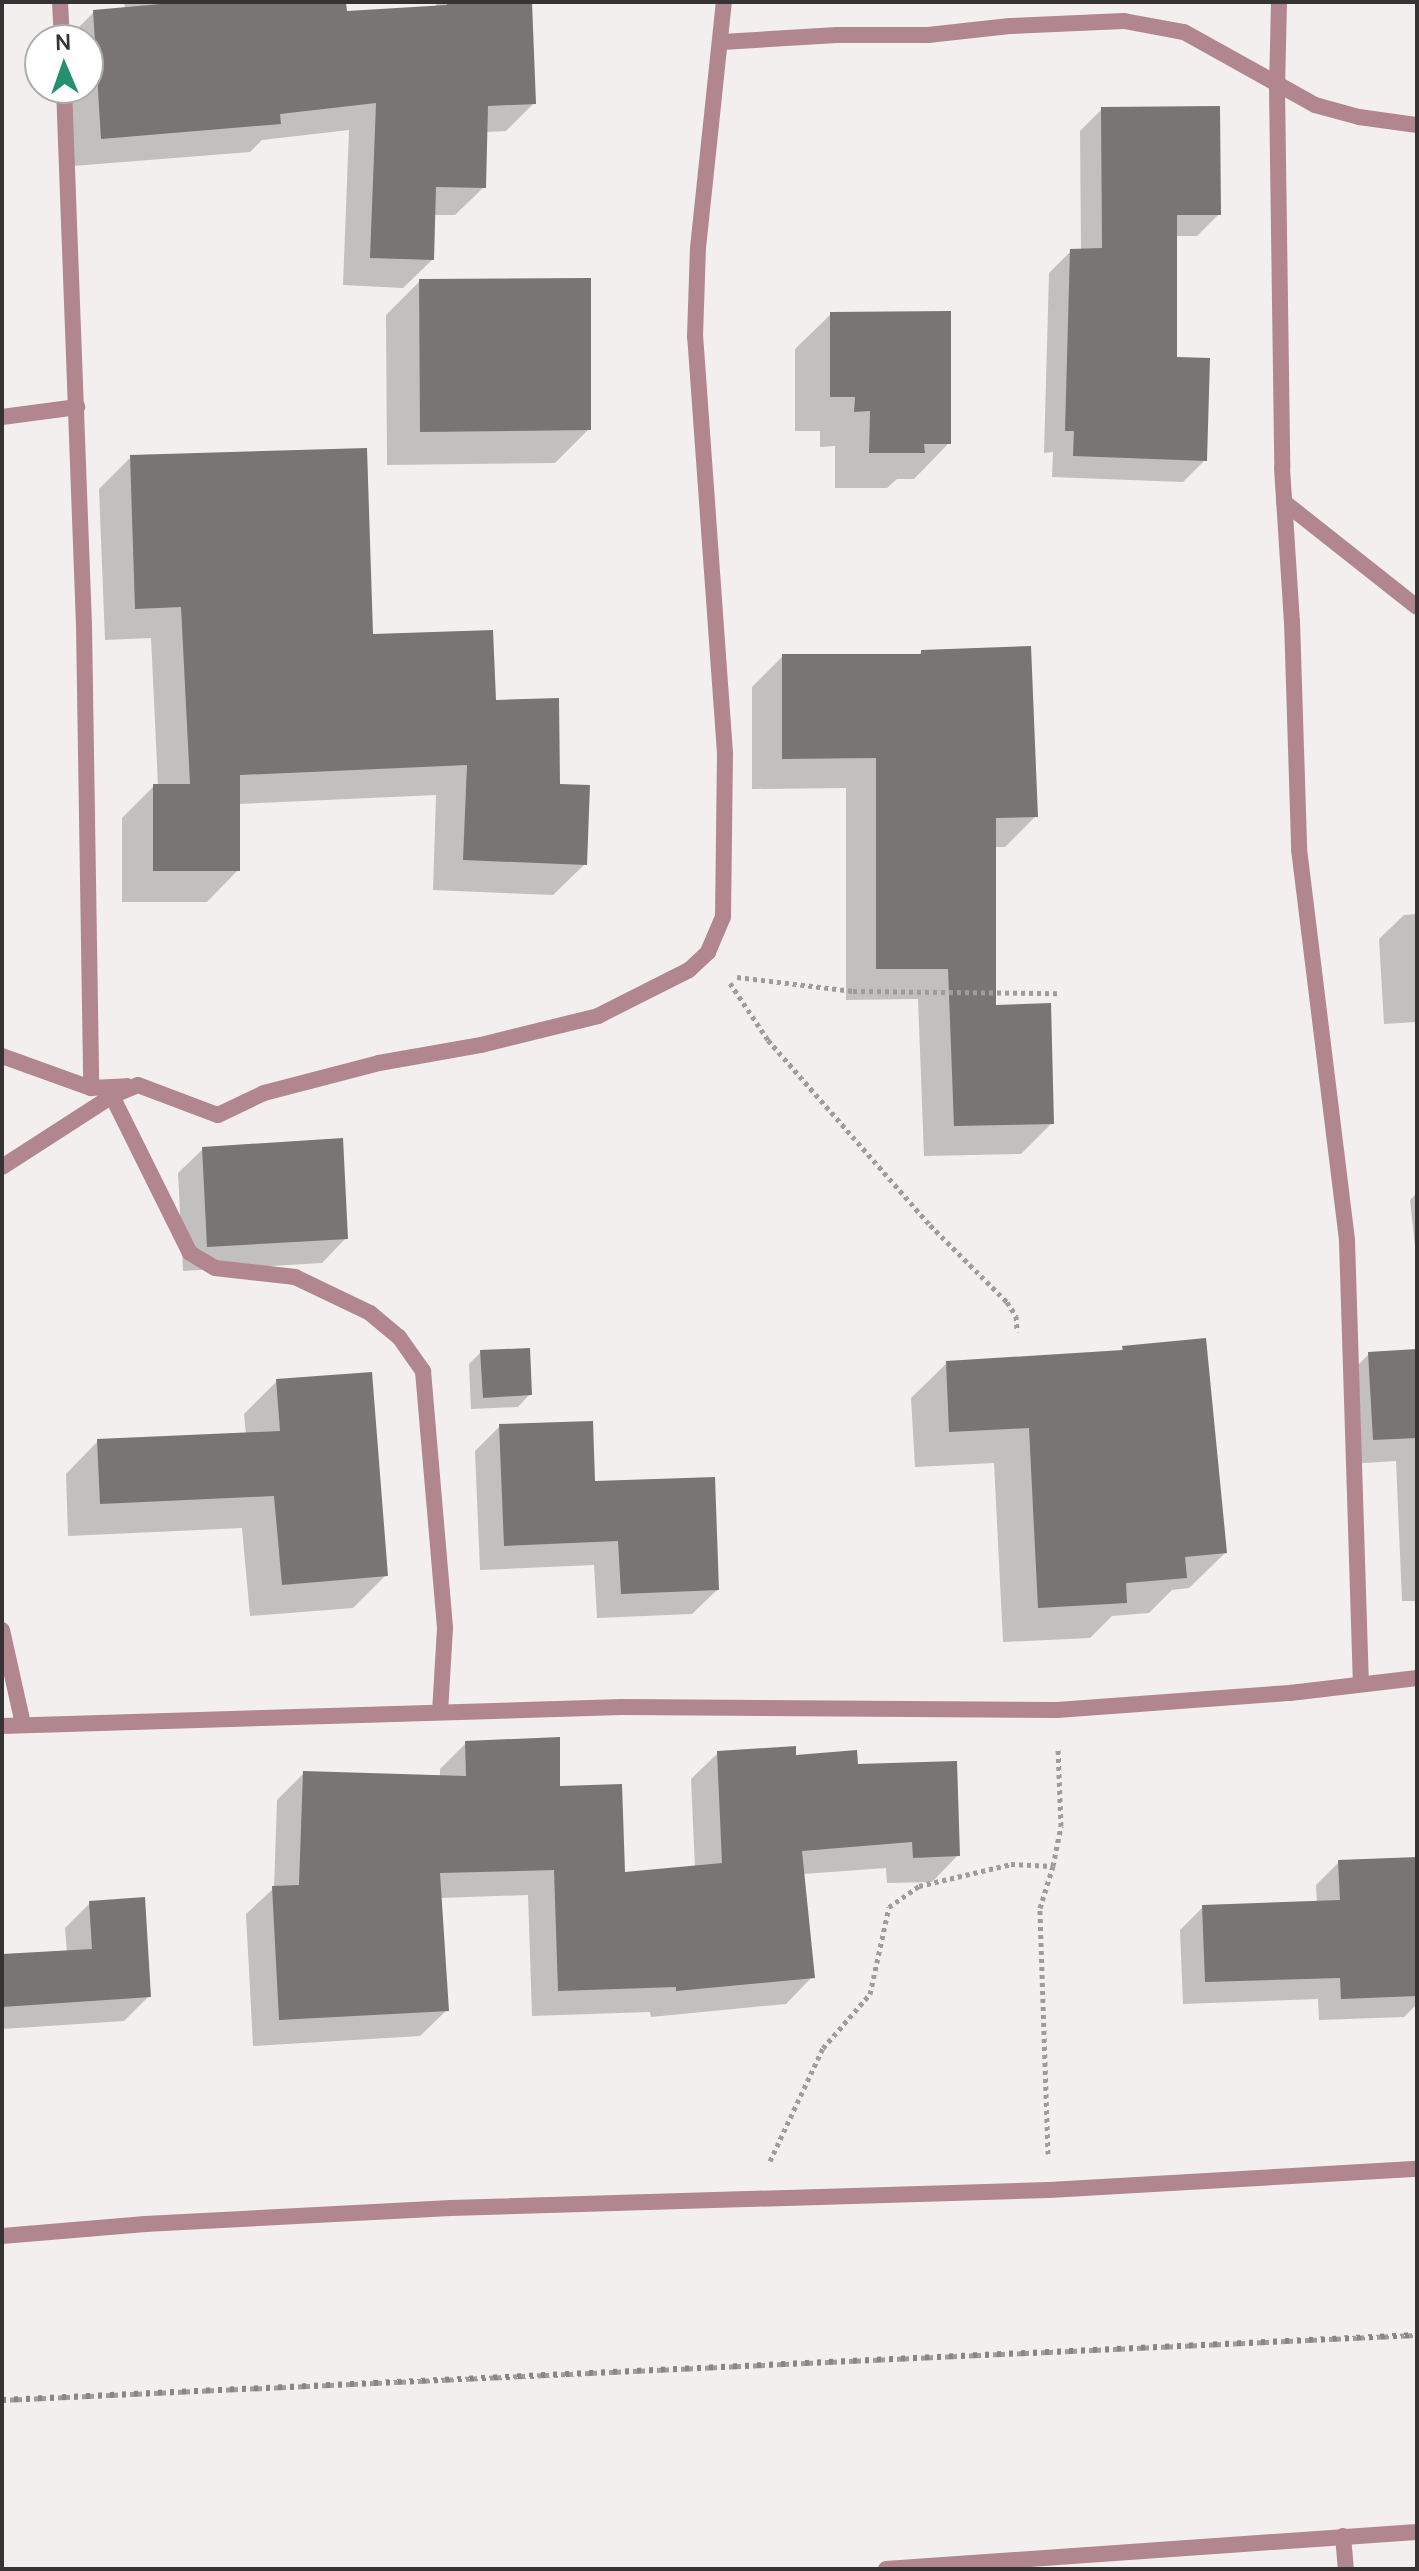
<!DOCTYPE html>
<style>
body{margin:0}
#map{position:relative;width:1419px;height:2571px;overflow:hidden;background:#f3efef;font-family:Manrope,sans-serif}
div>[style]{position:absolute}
.shadow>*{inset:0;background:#0003}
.building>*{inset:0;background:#797575}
.path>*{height:5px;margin-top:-2.5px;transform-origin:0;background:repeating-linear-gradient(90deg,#9f9c9c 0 4px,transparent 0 8px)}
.street>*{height:16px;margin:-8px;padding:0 8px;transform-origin:8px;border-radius:8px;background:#b1868f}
.rail>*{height:6px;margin-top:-3px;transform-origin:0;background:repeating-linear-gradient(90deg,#878585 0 4px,transparent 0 12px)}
span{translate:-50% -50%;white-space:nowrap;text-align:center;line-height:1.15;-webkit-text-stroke:8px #fff;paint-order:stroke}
.frame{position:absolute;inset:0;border:4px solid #353333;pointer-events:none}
.north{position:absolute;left:24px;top:24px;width:80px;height:80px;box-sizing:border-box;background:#fff;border:2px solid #aeadad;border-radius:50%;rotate:358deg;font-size:22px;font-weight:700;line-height:32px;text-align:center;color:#353333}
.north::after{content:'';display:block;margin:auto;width:28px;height:36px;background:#258f6e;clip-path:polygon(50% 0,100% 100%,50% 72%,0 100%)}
</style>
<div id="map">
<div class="shadow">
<div style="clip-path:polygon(124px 2px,344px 2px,345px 13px,433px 8px,439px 2px,530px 2px,534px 103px,506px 131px,485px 132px,484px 187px,455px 215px,433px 215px,432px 260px,403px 288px,343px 285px,349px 130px,262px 140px,250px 152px,73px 166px,69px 88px,88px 88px,88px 40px,66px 40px,94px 12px,125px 10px)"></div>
<div style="clip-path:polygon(1102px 109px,1219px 214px,1197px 236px,1175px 236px,1175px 359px,1205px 460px,1183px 482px,1052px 477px,1053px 452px,1044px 453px,1049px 273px,1071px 251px,1081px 250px,1080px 131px)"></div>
<div style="clip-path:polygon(420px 281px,589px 429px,555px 463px,387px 465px,386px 315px)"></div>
<div style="clip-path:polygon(831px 314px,949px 443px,914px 479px,897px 479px,887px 488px,835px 488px,835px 446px,820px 447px,820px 431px,795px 431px,795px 349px)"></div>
<div style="clip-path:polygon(131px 457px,371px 636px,558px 786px,585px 864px,553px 895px,433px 890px,436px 795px,238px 804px,238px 870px,207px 902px,122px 902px,122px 818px,154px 786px,158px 786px,151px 638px,105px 640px,99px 489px)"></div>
<div style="clip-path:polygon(922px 652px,1036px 816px,1005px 847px,994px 847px,994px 1007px,1052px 1123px,1021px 1154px,924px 1156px,918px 999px,846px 1000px,846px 788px,752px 789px,752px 687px,783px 656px,917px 656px)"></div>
<div style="clip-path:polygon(1417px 914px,1417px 1022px,1384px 1024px,1379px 939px,1404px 915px)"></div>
<div style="clip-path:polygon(203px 1149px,346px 1238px,322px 1263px,183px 1271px,178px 1173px)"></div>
<div style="clip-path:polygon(1417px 1193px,1417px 1265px,1410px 1200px)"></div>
<div style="clip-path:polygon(1123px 1348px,1225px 1553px,1189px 1588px,1172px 1590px,1149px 1613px,1112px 1616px,1090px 1638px,1003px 1642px,994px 1463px,915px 1467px,911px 1398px,947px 1363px,1118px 1353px)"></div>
<div style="clip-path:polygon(1417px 1351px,1417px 1601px,1402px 1601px,1396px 1461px,1349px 1464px,1345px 1378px,1369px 1354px)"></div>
<div style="clip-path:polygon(481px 1352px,530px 1394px,518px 1407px,471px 1409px,469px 1364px)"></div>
<div style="clip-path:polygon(277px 1381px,386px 1575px,353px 1608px,250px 1616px,242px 1528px,68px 1536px,66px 1474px,98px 1441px,246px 1435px,244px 1414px)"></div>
<div style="clip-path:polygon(500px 1426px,593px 1483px,717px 1590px,692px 1614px,597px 1618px,594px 1565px,480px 1570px,475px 1451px)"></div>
<div style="clip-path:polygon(466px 1743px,558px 1788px,623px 1875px,695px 1868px,691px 1779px,718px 1753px,795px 1757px,856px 1766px,958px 1855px,932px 1882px,887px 1883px,886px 1868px,803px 1874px,812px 1977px,786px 2004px,651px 2017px,650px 2012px,532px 2016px,528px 1895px,440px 1898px,447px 2010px,420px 2036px,253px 2046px,246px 1914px,274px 1888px,277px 1800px,304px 1773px,440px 1777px,440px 1769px)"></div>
<div style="clip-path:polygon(1417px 1859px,1417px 2004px,1404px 2017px,1319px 2020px,1318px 1999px,1183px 2004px,1180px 1930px,1203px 1907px,1317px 1903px,1316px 1885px,1339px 1862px)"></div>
<div style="clip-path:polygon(90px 1903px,149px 1996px,124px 2021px,2px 2029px,2px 1956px,67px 1952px,65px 1928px)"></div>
</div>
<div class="building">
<div style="clip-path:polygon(183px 2px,346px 2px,347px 11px,447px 5px,447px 2px,532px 2px,536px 104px,488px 106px,486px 188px,436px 187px,434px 260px,370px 258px,376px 103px,280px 114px,281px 124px,101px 139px,93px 10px)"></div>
<div style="clip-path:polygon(1220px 106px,1221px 215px,1177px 215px,1177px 357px,1210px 358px,1207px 461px,1073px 456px,1074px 431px,1065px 431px,1070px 249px,1102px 248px,1101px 107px)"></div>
<div style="clip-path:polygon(591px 278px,591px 430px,420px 432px,419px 279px)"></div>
<div style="clip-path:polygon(951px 311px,951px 444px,924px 444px,925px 453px,869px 453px,870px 411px,854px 412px,855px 397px,830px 397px,830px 312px)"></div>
<div style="clip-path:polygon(367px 448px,373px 634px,493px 630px,496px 700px,559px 698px,560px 784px,590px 785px,587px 865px,463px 860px,467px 765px,240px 775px,240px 871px,153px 871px,153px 784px,190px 784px,181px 607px,135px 609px,130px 455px)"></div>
<div style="clip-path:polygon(1031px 646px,1038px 817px,996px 818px,996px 1005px,1051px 1003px,1054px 1124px,954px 1126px,948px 969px,876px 969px,876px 758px,782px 759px,782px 654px,921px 654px,921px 650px)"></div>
<div style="clip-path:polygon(343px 1138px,348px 1239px,207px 1247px,202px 1147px)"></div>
<div style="clip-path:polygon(1206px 1338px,1227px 1553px,1185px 1557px,1187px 1578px,1126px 1583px,1127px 1603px,1038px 1608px,1029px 1428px,949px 1432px,946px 1361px,1123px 1350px,1122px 1346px)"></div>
<div style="clip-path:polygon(530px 1348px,532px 1395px,483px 1398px,480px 1350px)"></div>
<div style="clip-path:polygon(1417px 1349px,1417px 1438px,1373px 1440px,1368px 1352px)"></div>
<div style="clip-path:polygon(372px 1372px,388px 1576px,282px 1585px,274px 1496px,100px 1504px,97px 1439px,280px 1431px,276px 1379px)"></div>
<div style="clip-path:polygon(593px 1421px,595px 1481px,715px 1477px,719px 1590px,621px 1594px,618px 1541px,504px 1546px,499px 1424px)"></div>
<div style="clip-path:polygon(560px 1737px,560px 1786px,622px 1784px,625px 1872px,722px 1863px,717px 1751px,796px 1746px,796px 1755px,857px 1750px,858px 1764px,957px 1761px,960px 1856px,913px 1858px,912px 1842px,802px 1851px,815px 1978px,676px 1991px,676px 1987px,558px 1991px,554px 1870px,440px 1873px,449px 2011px,279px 2020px,272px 1886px,299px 1885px,303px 1771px,466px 1776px,465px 1741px)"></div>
<div style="clip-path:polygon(1417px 1857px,1417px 1996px,1341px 1999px,1340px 1978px,1205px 1982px,1202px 1905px,1340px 1900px,1338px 1860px)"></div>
<div style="clip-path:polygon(145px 1897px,151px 1997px,2px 2007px,2px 1954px,92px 1949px,89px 1901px)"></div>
</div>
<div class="path">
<div style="left:737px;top:977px;width:117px;rotate:6.9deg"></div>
<div style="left:853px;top:991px;width:206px;rotate:0.6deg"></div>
<div style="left:730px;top:983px;width:69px;rotate:56.3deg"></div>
<div style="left:768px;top:1040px;width:246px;rotate:48.8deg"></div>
<div style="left:930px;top:1225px;width:109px;rotate:45deg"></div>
<div style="left:1007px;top:1302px;width:17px;rotate:57deg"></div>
<div style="left:1016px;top:1316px;width:16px;rotate:86deg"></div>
<div style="left:1048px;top:2154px;width:246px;rotate:-91.9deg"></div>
<div style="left:1040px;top:1908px;width:44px;rotate:-72.8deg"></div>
<div style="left:1053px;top:1866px;width:41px;rotate:-78.7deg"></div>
<div style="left:1061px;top:1826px;width:79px;rotate:-92.2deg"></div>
<div style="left:770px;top:2161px;width:125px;rotate:-64.9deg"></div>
<div style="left:823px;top:2048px;width:72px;rotate:-49deg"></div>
<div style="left:870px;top:1994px;width:89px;rotate:-77.7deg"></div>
<div style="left:889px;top:1907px;width:37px;rotate:-35deg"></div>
<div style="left:919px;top:1886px;width:95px;rotate:-13.4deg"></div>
<div style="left:1011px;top:1864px;width:42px;rotate:2.7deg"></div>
<div style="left:2px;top:2400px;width:1416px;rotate:-2.63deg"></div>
</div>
<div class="street">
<div style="left:60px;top:2px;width:38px;rotate:87deg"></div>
<div style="left:1279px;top:2px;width:85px;rotate:91.3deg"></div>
<div style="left:1277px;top:87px;width:381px;rotate:89.2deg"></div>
<div style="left:1282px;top:468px;width:153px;rotate:86.3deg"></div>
<div style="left:1292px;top:621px;width:228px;rotate:88.2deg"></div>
<div style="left:1299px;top:849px;width:395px;rotate:83deg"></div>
<div style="left:1347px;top:1241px;width:443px;rotate:88.2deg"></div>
<div style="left:722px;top:42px;width:115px;rotate:-3.5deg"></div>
<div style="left:837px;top:35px;width:91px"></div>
<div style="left:928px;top:35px;width:82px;rotate:-6.3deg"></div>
<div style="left:1010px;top:26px;width:114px;rotate:-2.5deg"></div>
<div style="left:1124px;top:21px;width:61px;rotate:10.4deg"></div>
<div style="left:1184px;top:32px;width:150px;rotate:29.1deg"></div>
<div style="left:1315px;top:105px;width:46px;rotate:15.3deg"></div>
<div style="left:1359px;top:117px;width:59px;rotate:7.9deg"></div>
<div style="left:64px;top:88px;width:537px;rotate:87.87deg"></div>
<div style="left:84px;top:625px;width:463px;rotate:89.1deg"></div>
<div style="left:2px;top:417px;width:76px;rotate:-7.6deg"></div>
<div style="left:1284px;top:502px;width:169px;rotate:38.3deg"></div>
<div style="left:2px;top:1056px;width:95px;rotate:19.8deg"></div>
<div style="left:91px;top:1088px;width:36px;rotate:-3deg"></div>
<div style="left:112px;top:1096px;width:175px;rotate:63.6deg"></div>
<div style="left:190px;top:1253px;width:29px;rotate:31deg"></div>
<div style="left:215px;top:1268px;width:81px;rotate:6.4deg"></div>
<div style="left:295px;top:1277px;width:83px;rotate:25.6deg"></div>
<div style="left:370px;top:1313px;width:38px;rotate:40deg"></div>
<div style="left:399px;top:1337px;width:42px;rotate:54.8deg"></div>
<div style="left:423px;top:1371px;width:258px;rotate:85.1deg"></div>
<div style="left:445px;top:1628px;width:84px;rotate:93.4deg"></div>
<div style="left:2px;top:1167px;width:131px;rotate:-32.8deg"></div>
<div style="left:112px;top:1096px;width:28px;rotate:-23deg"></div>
<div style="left:138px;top:1085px;width:85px;rotate:20.6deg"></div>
<div style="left:218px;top:1115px;width:51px;rotate:-25.6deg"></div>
<div style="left:264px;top:1093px;width:119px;rotate:-14.6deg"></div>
<div style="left:379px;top:1063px;width:104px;rotate:-10deg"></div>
<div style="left:481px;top:1045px;width:121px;rotate:-13.9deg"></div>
<div style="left:598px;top:1016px;width:102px;rotate:-26.8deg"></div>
<div style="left:689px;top:970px;width:26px;rotate:-43deg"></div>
<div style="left:708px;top:952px;width:38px;rotate:-67deg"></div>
<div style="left:723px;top:917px;width:164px;rotate:-89.3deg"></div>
<div style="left:725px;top:753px;width:417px;rotate:-94.1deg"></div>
<div style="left:695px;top:337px;width:89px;rotate:-88.1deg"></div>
<div style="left:698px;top:248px;width:247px;rotate:-84deg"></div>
<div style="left:2px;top:1630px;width:96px;rotate:77.4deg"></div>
<div style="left:2px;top:1726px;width:620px;rotate:-1.76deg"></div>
<div style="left:622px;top:1707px;width:435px;rotate:0.4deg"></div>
<div style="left:1057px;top:1710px;width:234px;rotate:-4.2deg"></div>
<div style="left:1290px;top:1693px;width:128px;rotate:-6.7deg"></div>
<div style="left:2px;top:2236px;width:144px;rotate:-4.8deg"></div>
<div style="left:145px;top:2224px;width:306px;rotate:-3deg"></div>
<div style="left:451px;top:2208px;width:598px;rotate:-1.72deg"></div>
<div style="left:1049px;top:2190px;width:369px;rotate:-3.3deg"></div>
<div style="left:1343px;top:2536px;width:33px;rotate:85deg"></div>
<div style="left:886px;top:2569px;width:532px;rotate:-3.99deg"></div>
</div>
<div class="rail">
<div style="left:2px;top:2400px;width:1416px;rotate:-2.63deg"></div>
</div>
<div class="frame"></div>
<div class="north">N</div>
</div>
